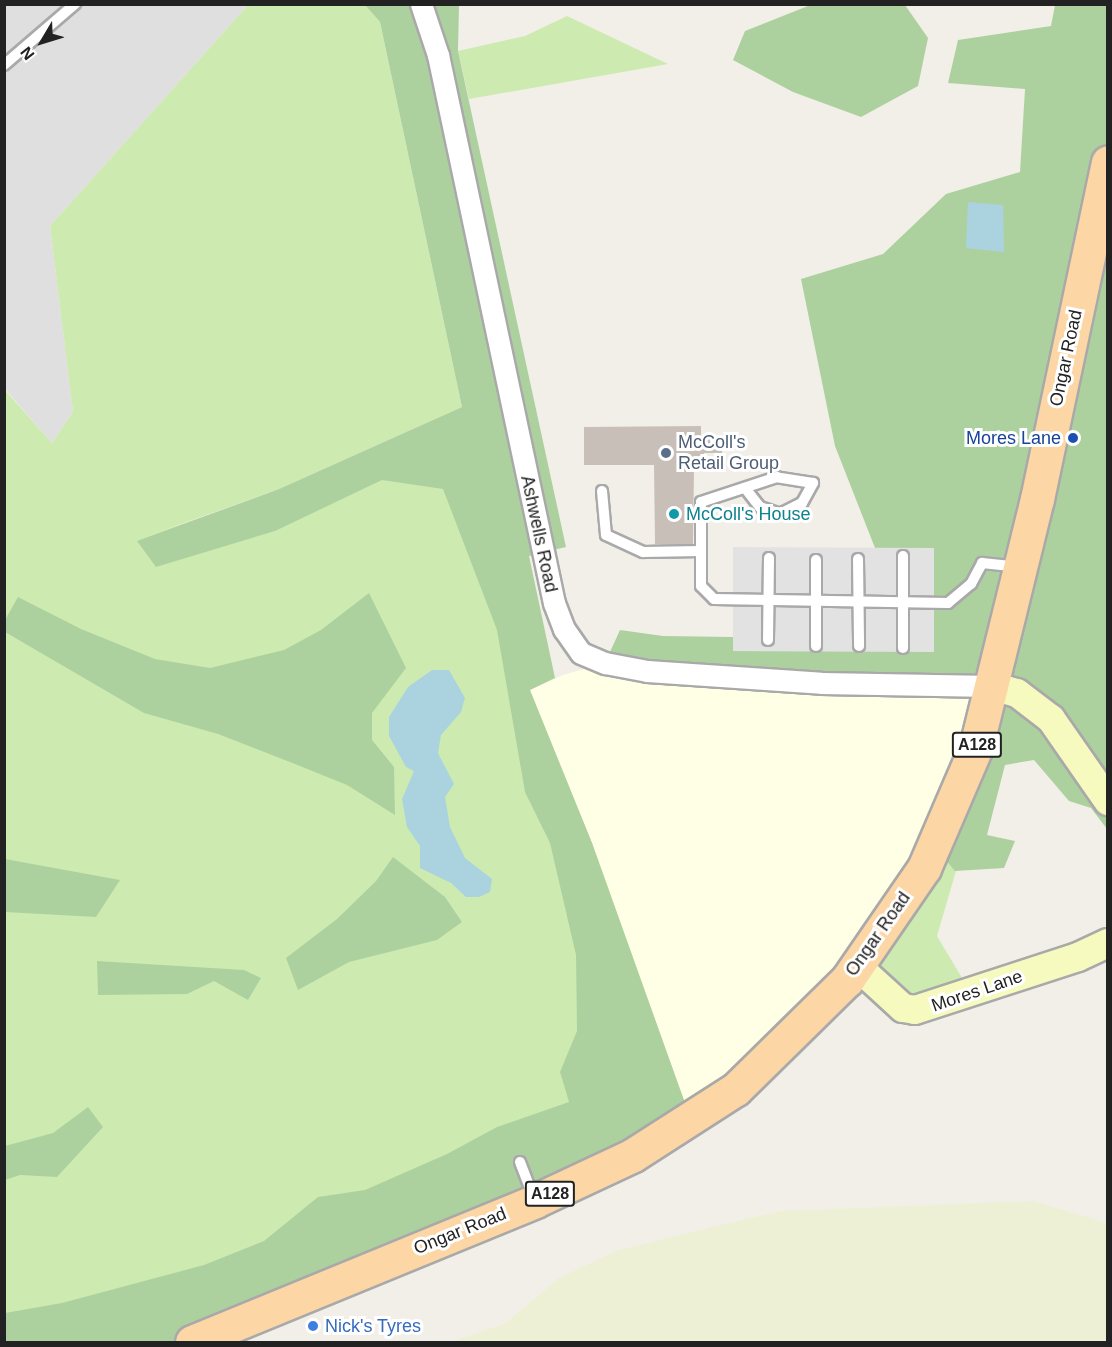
<!DOCTYPE html>
<style>
body{margin:0}
#map{position:relative;width:1112px;height:1347px;overflow:hidden;background:#f2efe9;font-family:Arial,sans-serif}
div>[style]{position:absolute}
.residential>*{inset:0;background:#e0dfdf}
.education>*{inset:0;background:#ffffe5}
.farmland>*{inset:0;background:#eef0d5}
.grass>*{inset:0;background:#cdebb0}
.forest>*{inset:0;background:#add19e}
.parking>*{inset:0;background:#e2e2e2}
.water>*{inset:0;background:#aad3df}
.building>*{inset:0;background:#c7bfb8}
.roads{filter:drop-shadow(2px 0 #a9a9a9) drop-shadow(-2px 0 #a9a9a9) drop-shadow(0 2px #a9a9a9) drop-shadow(0 -2px #a9a9a9)}
.lane>*{height:10px;margin:-5px;padding:0 5px;transform-origin:5px;border-radius:5px;background:#fff}
.street>*{height:21px;margin:-10.5px;padding:0 10.5px;transform-origin:10.5px;border-radius:10.5px;background:#fff}
.secondary>*{height:28px;margin:-14px;padding:0 14px;transform-origin:14px;border-radius:14px;background:#f7fabf}
.primary>*{height:33px;margin:-16.5px;padding:0 16.5px;transform-origin:16.5px;border-radius:16.5px;background:#fcd6a4}
.dots>*{width:16px;height:16px;translate:-50% -50%;box-sizing:border-box;border:3px solid #fff;border-radius:50%}
span{translate:-50% -50%;white-space:nowrap;text-align:center;line-height:1.15;-webkit-text-stroke:6px #fff;paint-order:stroke}
.shield-label span{padding:2px 4px;background:#fff;border:2px solid;border-radius:4px;-webkit-text-stroke-width:0}
.shield-label{font-size:16px;color:#222;font-weight:700}
.street-label{font-size:18px;color:#222}
.transit-label{font-size:18px;color:#164399}
.right{translate:-100% -50%;text-align:right}
.service-label{font-size:18px;color:#4e5e75}
.left{translate:0 -50%;text-align:left}
.culture-label{font-size:18px;color:#0d838f}
.shop-label{font-size:18px;color:#366cbe}
.frame{position:absolute;inset:0;border:6px solid #222;pointer-events:none}
.north{position:absolute;left:12px;top:12px;width:60px;height:60px;-webkit-text-stroke:4px #fff;paint-order:stroke;rotate:232deg;font-size:16px;font-weight:700;line-height:24px;text-align:center;color:#222}
.north::after{content:'';display:block;margin:auto;width:21px;height:27px;background:#222;clip-path:polygon(50% 0,100% 100%,50% 72%,0 100%)}
</style>
<div id="map">
<div class="residential">
<div style="clip-path:polygon(4px 5px,248px 5px,50px 226px,73px 412px,52px 443px,5px 389px)"></div>
</div>
<div class="education">
<div style="clip-path:polygon(605px 663px,967px 684px,985px 713px,895px 912px,691px 1120px,592px 843px,530px 690px,563px 675px)"></div>
</div>
<div class="farmland">
<div style="clip-path:polygon(1033px 1201px,1107px 1223px,1107px 1342px,451px 1342px,506px 1323px,559px 1278px,618px 1250px,780px 1211px)"></div>
</div>
<div class="grass">
<div style="clip-path:polygon(248px 5px,365px 5px,380px 22px,462px 407px,279px 489px,145px 537px,466px 426px,529px 690px,592px 843px,691px 1120px,5px 1342px,4px 389px,52px 443px,73px 412px,50px 226px)"></div>
<div style="clip-path:polygon(567px 16px,668px 64px,469px 99px,458px 51px,525px 36px)"></div>
<div style="clip-path:polygon(934px 846px,956px 871px,937px 936px,971px 993px,928px 1008px,857px 966px)"></div>
</div>
<div class="forest">
<div style="clip-path:polygon(813px 4px,905px 5px,928px 38px,918px 86px,861px 117px,793px 92px,733px 60px,745px 31px)"></div>
<div style="clip-path:polygon(365px 5px,459px 5px,458px 51px,566px 547px,529px 556px,555px 678px,530px 690px,592px 843px,691px 1120px,192px 1342px,5px 1342px,5px 1313px,62px 1303px,204px 1265px,264px 1241px,318px 1197px,365px 1190px,447px 1154px,497px 1127px,569px 1102px,560px 1072px,577px 1031px,576px 955px,550px 843px,525px 792px,497px 630px,443px 489px,382px 480px,275px 531px,156px 567px,137px 541px,279px 489px,462px 407px,380px 22px)"></div>
<div style="clip-path:polygon(1055px 5px,1107px 5px,1107px 829px,1091px 808px,1069px 801px,1034px 760px,1005px 765px,987px 835px,1015px 841px,1004px 868px,955px 871px,934px 846px,985px 713px,967px 684px,605px 663px,620px 630px,663px 636px,733px 637px,733px 651px,934px 549px,875px 548px,835px 446px,801px 279px,883px 254px,946px 194px,1020px 172px,1025px 89px,948px 83px,958px 40px,1051px 26px)"></div>
<div style="clip-path:polygon(369px 593px,406px 668px,372px 713px,372px 740px,394px 767px,395px 815px,347px 785px,295px 764px,218px 734px,144px 713px,5px 632px,5px 620px,18px 597px,81px 629px,155px 659px,210px 668px,284px 650px,321px 630px)"></div>
<div style="clip-path:polygon(393px 857px,445px 897px,462px 922px,437px 940px,349px 962px,298px 990px,286px 958px,337px 919px,376px 881px)"></div>
<div style="clip-path:polygon(5px 859px,120px 880px,96px 917px,5px 912px)"></div>
<div style="clip-path:polygon(97px 961px,244px 970px,261px 978px,248px 1000px,214px 981px,187px 994px,98px 995px)"></div>
<div style="clip-path:polygon(88px 1107px,103px 1127px,57px 1177px,20px 1175px,5px 1180px,5px 1146px,53px 1133px)"></div>
</div>
<div class="parking">
<div style="clip-path:polygon(733px 547px,934px 548px,934px 652px,733px 651px)"></div>
</div>
<div class="water">
<div style="clip-path:polygon(968px 202px,1003px 205px,1004px 252px,966px 248px)"></div>
<div style="clip-path:polygon(432px 670px,449px 670px,465px 698px,461px 712px,441px 735px,438px 753px,454px 784px,445px 797px,450px 827px,465px 858px,492px 879px,490px 892px,479px 897px,466px 897px,451px 883px,420px 868px,420px 846px,407px 827px,402px 799px,414px 771px,406px 767px,389px 736px,389px 717px,408px 687px)"></div>
</div>
<div class="building">
<div style="clip-path:polygon(701px 426px,701px 438px,722px 438px,722px 453px,704px 453px,704px 468px,694px 468px,693px 544px,655px 544px,654px 465px,584px 465px,584px 427px)"></div>
</div>
<div class="roads">
<div class="lane">
<div style="left:4px;top:65px;width:94px;rotate:-40.7deg"></div>
<div style="left:745px;top:488px;width:24px;rotate:52deg"></div>
<div style="left:760px;top:507px;width:21px;rotate:19deg"></div>
<div style="left:780px;top:514px;width:25px;rotate:-27deg"></div>
<div style="left:802px;top:503px;width:23px;rotate:-61deg"></div>
<div style="left:813px;top:483px;width:36px;rotate:-171deg"></div>
<div style="left:777px;top:477px;width:80px;rotate:161.8deg"></div>
<div style="left:701px;top:502px;width:84px;rotate:90deg"></div>
<div style="left:701px;top:586px;width:18px;rotate:45deg"></div>
<div style="left:714px;top:599px;width:234px;rotate:1deg"></div>
<div style="left:948px;top:603px;width:30px;rotate:-40deg"></div>
<div style="left:971px;top:584px;width:24px;rotate:-62deg"></div>
<div style="left:982px;top:563px;width:36px;rotate:6deg"></div>
<div style="left:602px;top:491px;width:44px;rotate:84.8deg"></div>
<div style="left:606px;top:535px;width:41px;rotate:24.7deg"></div>
<div style="left:643px;top:552px;width:58px;rotate:-1deg"></div>
<div style="left:903px;top:556px;width:92px;rotate:90deg"></div>
<div style="left:858px;top:559px;width:87px;rotate:89.3deg"></div>
<div style="left:816px;top:560px;width:86px;rotate:90deg"></div>
<div style="left:768px;top:640px;width:82px;rotate:-89.3deg"></div>
<div style="left:520px;top:1162px;width:39px;rotate:69deg"></div>
</div>
<div class="street">
<div style="left:421px;top:4px;width:54px;rotate:71.6deg"></div>
<div style="left:438px;top:55px;width:560px;rotate:78.05deg"></div>
<div style="left:554px;top:603px;width:28px;rotate:69deg"></div>
<div style="left:564px;top:629px;width:29px;rotate:55deg"></div>
<div style="left:581px;top:653px;width:26px;rotate:23deg"></div>
<div style="left:605px;top:663px;width:43px;rotate:10.8deg"></div>
<div style="left:647px;top:671px;width:174px;rotate:3.9deg"></div>
<div style="left:821px;top:683px;width:171px;rotate:1deg"></div>
</div>
<div class="secondary">
<div style="left:992px;top:686px;width:26px;rotate:16deg"></div>
<div style="left:1017px;top:693px;width:43px;rotate:37.4deg"></div>
<div style="left:1051px;top:719px;width:100px;rotate:55.2deg"></div>
<div style="left:857px;top:966px;width:62px;rotate:42.4deg"></div>
<div style="left:903px;top:1008px;width:12px;rotate:9deg"></div>
<div style="left:915px;top:1010px;width:171px;rotate:-18deg"></div>
<div style="left:1078px;top:957px;width:33px;rotate:-25deg"></div>
</div>
<div class="primary">
<div style="left:192px;top:1342px;width:371px;rotate:-22.3deg"></div>
<div style="left:535px;top:1201px;width:108px;rotate:-25.1deg"></div>
<div style="left:633px;top:1155px;width:122px;rotate:-32.7deg"></div>
<div style="left:736px;top:1089px;width:156px;rotate:-44.5deg"></div>
<div style="left:847px;top:980px;width:136px;rotate:-55.5deg"></div>
<div style="left:924px;top:868px;width:132px;rotate:-66.7deg"></div>
<div style="left:976px;top:747px;width:255px;rotate:-76.2deg"></div>
<div style="left:1037px;top:499px;width:344px;rotate:-78.1deg"></div>
</div>
</div>
<div class="dots">
<div style="left:1073px;top:438px;background:#1a4fb4"></div>
<div style="left:666px;top:453px;background:#5c6f8a"></div>
<div style="left:674px;top:514px;background:#0f9aa8"></div>
<div style="left:313px;top:1326px;background:#3f7fe0"></div>
</div>
<div class="shield-label">
<span style="left:977px;top:745px">A128</span>
<span style="left:550px;top:1194px">A128</span>
</div>
<div class="street-label">
<span style="left:1066px;top:358px;rotate:-78deg">Ongar Road</span>
<span style="left:539px;top:534px;rotate:78deg">Ashwells Road</span>
<span style="left:878px;top:934px;rotate:-55deg">Ongar Road</span>
<span style="left:977px;top:991px;rotate:-19deg">Mores Lane</span>
<span style="left:460px;top:1231px;rotate:-22deg">Ongar Road</span>
</div>
<div class="transit-label">
<span class="right" style="left:1061px;top:438px">Mores Lane</span>
</div>
<div class="service-label">
<span class="left" style="left:678px;top:453px">McColl's<br>Retail Group</span>
</div>
<div class="culture-label">
<span class="left" style="left:686px;top:514px">McColl's House</span>
</div>
<div class="shop-label">
<span class="left" style="left:325px;top:1326px">Nick's Tyres</span>
</div>
<div class="frame"></div>
<div class="north">N</div>
</div>
